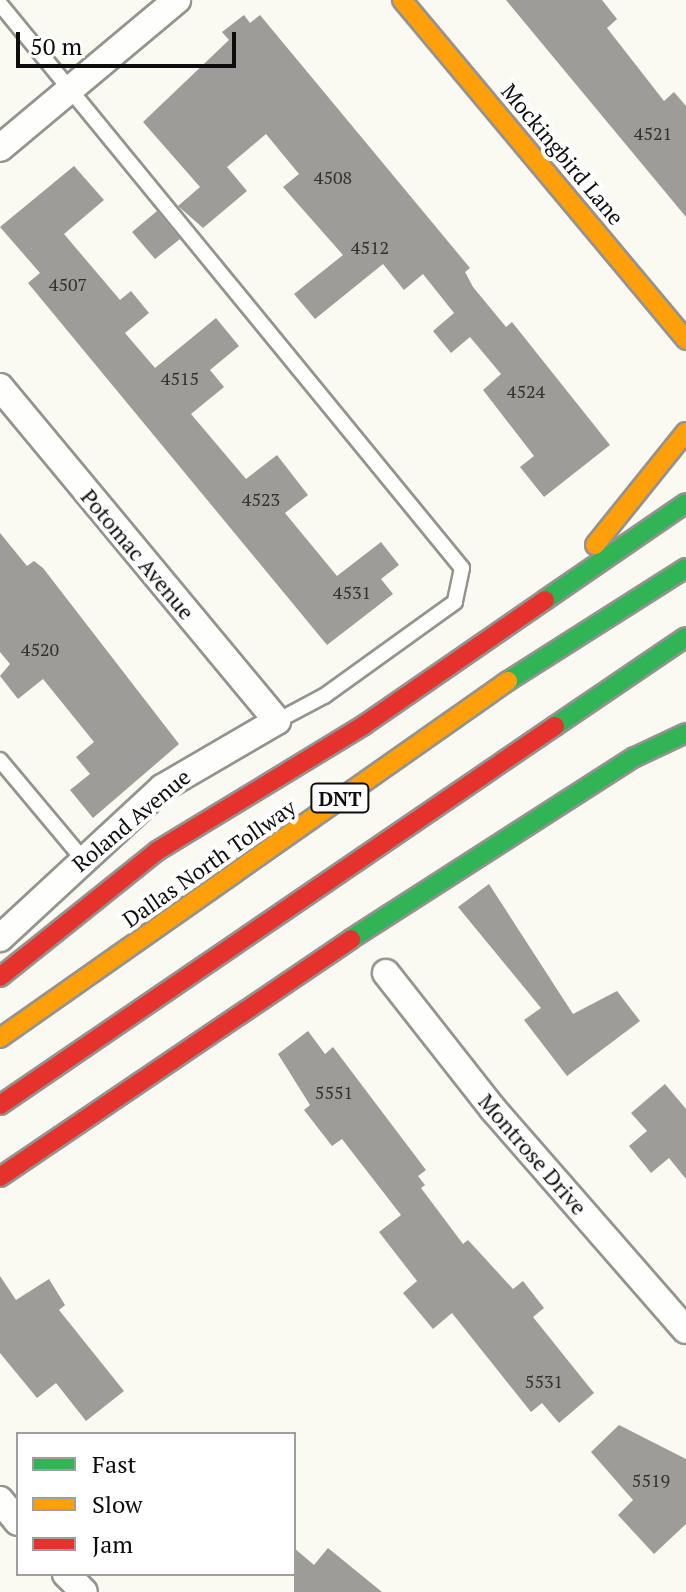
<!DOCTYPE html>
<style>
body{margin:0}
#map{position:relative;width:686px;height:1592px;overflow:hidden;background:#faf9f2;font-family:"PT Serif",serif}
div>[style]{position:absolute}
.building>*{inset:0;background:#9d9c98}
.roads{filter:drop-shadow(2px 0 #949390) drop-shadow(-2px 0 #949390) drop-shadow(0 2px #949390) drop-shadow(0 -2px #949390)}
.lane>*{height:14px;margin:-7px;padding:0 7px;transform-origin:7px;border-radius:7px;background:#fefefd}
.street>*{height:26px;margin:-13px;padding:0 13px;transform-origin:13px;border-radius:13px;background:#fefefd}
.fast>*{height:18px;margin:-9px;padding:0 9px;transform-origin:9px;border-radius:9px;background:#30b455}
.slow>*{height:18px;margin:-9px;padding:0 9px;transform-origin:9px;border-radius:9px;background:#ff9f0a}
.jam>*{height:18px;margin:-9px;padding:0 9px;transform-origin:9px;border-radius:9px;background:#e5322d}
span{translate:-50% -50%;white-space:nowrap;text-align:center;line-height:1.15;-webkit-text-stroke:8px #fff;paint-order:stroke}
.number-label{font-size:18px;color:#313130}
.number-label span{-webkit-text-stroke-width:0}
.shield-label span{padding:2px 6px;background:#fff;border:2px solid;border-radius:6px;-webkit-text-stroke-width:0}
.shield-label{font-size:20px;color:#0d0d0d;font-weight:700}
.street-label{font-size:22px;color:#0d0d0d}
.legend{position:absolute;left:16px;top:1432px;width:280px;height:144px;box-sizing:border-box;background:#fff;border:2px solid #9e9e9e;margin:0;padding:10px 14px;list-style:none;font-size:24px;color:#0d0d0d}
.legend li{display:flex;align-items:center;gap:16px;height:40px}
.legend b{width:40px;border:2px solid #9e9e9e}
.scale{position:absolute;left:16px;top:32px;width:220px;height:36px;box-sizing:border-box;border:4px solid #0d0d0d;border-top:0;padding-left:10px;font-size:24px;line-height:28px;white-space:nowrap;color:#0d0d0d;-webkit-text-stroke:6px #fff;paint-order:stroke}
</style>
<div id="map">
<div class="building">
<div style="clip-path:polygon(506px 0,602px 0,617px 19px,607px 28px,664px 101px,674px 92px,686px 106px,686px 217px)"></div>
<div style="clip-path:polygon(244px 15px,250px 23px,260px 15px,470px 268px,465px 272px,473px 287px,506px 327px,512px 322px,610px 445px,544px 497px,520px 467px,534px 456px,483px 390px,501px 374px,470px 337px,451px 353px,433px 331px,454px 313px,423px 274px,404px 290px,383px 264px,315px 319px,294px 294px,343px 255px,283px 187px,299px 174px,266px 134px,227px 167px,247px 191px,203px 228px,178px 206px,200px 187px,143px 122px,229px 40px,222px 32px)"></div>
<div style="clip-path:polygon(74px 166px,104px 200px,64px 234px,120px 300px,131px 291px,149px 313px,125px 333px,155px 368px,216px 318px,239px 346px,210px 370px,224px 387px,191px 414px,246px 479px,277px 455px,308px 495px,285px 513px,337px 576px,381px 542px,399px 565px,381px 579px,393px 594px,327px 645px,28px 283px,40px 273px,0 227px)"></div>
<div style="clip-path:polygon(157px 211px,180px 239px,155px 259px,132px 232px)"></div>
<div style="clip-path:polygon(0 533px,27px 566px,34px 561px,43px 568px,179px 744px,93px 818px,70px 790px,90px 774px,76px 757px,94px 742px,43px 679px,18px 699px,0 676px,10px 664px,0 652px)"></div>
<div style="clip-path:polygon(489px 884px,573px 1014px,617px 991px,640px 1021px,567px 1076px,524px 1020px,541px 1008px,458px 907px)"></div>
<div style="clip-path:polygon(308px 1031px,325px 1054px,333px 1047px,426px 1170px,418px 1176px,425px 1185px,421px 1188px,463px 1244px,468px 1240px,513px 1289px,523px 1281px,544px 1308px,533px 1317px,594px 1393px,559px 1423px,542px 1403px,531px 1412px,452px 1313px,433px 1329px,403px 1293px,417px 1281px,379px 1232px,401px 1215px,342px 1139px,332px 1146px,304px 1110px,310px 1105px,278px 1054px)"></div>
<div style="clip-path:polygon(665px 1084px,686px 1109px,686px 1179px,669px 1158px,651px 1173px,629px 1146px,647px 1131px,631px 1113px)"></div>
<div style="clip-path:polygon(0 1276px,16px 1300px,49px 1279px,65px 1305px,59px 1310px,124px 1391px,86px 1421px,56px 1383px,37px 1398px,0 1353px)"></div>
<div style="clip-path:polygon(619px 1425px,686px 1459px,686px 1524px,654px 1554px,618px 1515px,633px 1500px,591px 1452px)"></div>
<div style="clip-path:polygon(294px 1548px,314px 1565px,328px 1548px,382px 1592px,294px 1592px)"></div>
</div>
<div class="roads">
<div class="lane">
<div style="left:0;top:4px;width:729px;rotate:50.68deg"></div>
<div style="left:462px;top:568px;width:35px;rotate:102deg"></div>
<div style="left:455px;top:602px;width:161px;rotate:144.3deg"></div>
<div style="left:324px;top:696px;width:53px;rotate:152deg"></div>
<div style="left:0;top:760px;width:128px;rotate:50.1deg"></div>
</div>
<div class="street">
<div style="left:0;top:148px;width:231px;rotate:-39.9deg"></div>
<div style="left:0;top:387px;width:434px;rotate:50.3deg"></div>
<div style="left:277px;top:721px;width:133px;rotate:149.8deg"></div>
<div style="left:162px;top:788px;width:221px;rotate:137.2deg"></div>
<div style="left:386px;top:973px;width:173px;rotate:51.8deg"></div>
<div style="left:493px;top:1109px;width:293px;rotate:48.9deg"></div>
<div style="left:0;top:1500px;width:28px;rotate:51deg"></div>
<div style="left:66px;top:1574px;width:25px;rotate:45deg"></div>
</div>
<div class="fast">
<div style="left:545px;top:600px;width:171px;rotate:-34.5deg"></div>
<div style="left:508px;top:681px;width:211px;rotate:-32.4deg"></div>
<div style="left:555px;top:726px;width:158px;rotate:-34.2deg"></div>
<div style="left:351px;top:939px;width:337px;rotate:-32.7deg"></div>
<div style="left:635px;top:757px;width:56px;rotate:-25.2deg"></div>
</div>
<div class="slow">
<div style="left:402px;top:0;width:443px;rotate:50.1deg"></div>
<div style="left:595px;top:545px;width:145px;rotate:-51.2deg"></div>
<div style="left:0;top:1038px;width:621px;rotate:-35.1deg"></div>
</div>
<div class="jam">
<div style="left:0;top:977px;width:201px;rotate:-38.7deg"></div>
<div style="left:157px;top:851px;width:242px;rotate:-31.3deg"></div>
<div style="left:364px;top:725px;width:220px;rotate:-34.6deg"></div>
<div style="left:0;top:1105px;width:672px;rotate:-34.33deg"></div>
<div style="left:0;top:1177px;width:424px;rotate:-34.1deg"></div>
</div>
</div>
<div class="number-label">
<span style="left:653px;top:133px">4521</span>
<span style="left:333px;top:177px">4508</span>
<span style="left:370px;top:247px">4512</span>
<span style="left:68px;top:284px">4507</span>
<span style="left:180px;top:378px">4515</span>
<span style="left:526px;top:391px">4524</span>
<span style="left:261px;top:499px">4523</span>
<span style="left:352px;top:592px">4531</span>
<span style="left:40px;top:649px">4520</span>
<span style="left:334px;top:1092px">5551</span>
<span style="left:544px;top:1381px">5531</span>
<span style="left:651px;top:1480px">5519</span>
</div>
<div class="shield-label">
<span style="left:340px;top:798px">DNT</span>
</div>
<div class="street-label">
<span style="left:563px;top:154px;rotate:50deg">Mockingbird Lane</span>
<span style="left:138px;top:554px;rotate:50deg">Potomac Avenue</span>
<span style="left:131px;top:820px;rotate:-40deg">Roland Avenue</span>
<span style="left:209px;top:863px;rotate:-35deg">Dallas North Tollway</span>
<span style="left:533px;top:1154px;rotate:49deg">Montrose Drive</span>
</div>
<ul class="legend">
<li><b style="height:10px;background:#30b455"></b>Fast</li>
<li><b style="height:10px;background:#ff9f0a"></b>Slow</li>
<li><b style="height:10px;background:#e5322d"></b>Jam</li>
</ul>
<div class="scale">50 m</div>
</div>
